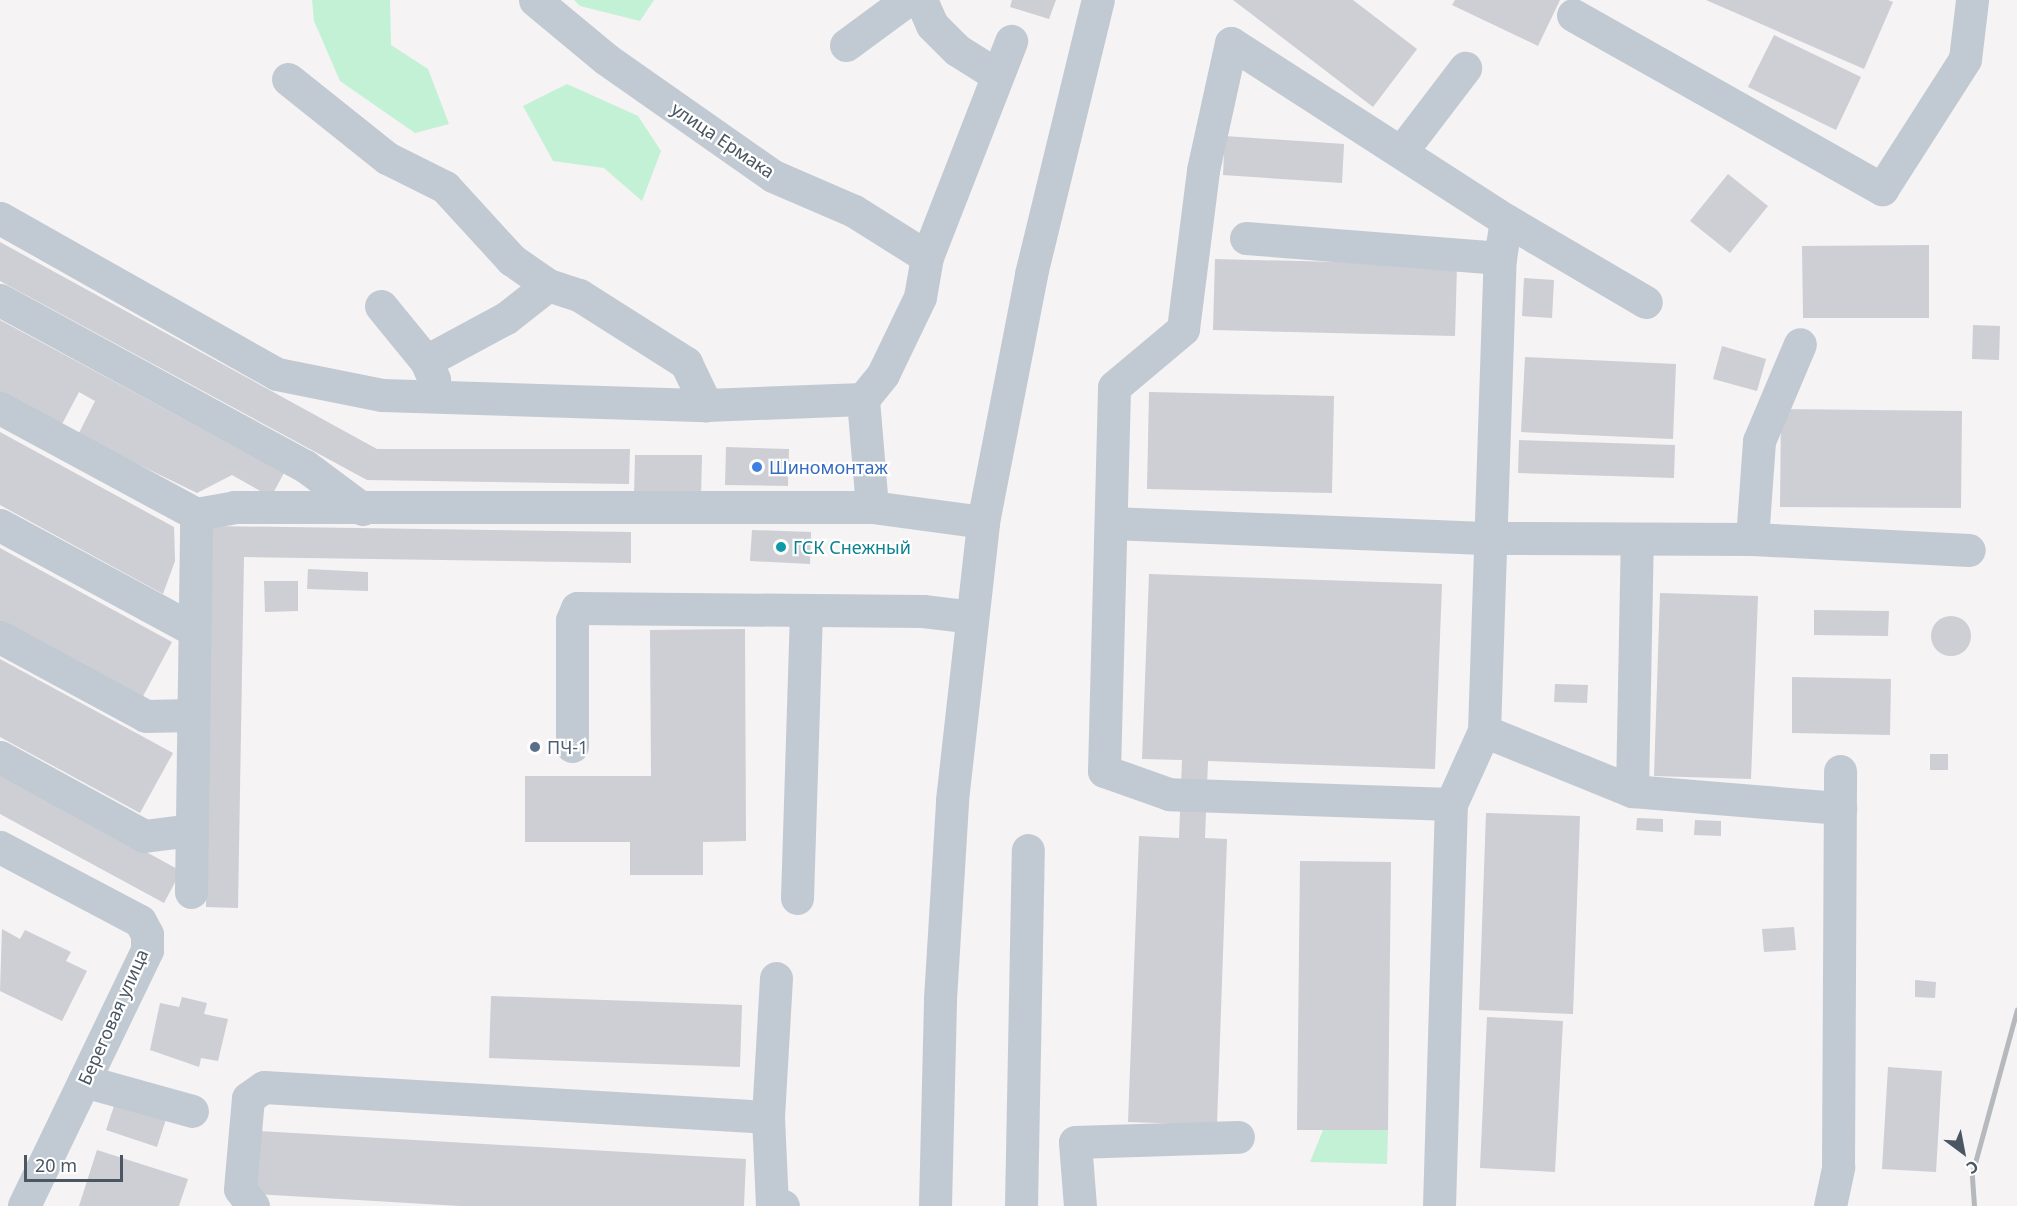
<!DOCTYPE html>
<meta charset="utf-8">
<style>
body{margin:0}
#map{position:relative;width:2017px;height:1206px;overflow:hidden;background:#f5f3f3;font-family:"Noto Sans",sans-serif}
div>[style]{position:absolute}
.green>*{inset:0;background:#c3f1d5}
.building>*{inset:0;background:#cdcfd5}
.round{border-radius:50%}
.minor>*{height:33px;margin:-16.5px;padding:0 16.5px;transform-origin:16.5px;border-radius:16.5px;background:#c1cad2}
.rail>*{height:4.5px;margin:-2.25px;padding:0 2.25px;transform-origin:2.25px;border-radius:2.25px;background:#b5b8bd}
.dots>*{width:16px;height:16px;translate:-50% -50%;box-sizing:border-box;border:3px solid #fff;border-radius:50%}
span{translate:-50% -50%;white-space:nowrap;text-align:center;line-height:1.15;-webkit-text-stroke:4.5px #fff;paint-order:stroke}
.street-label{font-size:18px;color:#4a5661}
.shop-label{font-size:18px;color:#366cbe}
.left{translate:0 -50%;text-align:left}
.culture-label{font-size:18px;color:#0d838f}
.service-label{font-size:18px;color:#4e5e75}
.north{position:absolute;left:1933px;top:1122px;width:60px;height:60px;-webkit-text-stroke:4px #fff;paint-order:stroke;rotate:148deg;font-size:16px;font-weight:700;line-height:24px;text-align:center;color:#4a5661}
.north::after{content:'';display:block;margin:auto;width:21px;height:27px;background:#4a5661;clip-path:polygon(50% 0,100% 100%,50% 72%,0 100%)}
.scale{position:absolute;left:24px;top:1155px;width:99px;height:27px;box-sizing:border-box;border:3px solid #4a5661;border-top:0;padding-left:8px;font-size:18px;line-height:21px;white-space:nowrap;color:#4a5661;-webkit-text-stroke:4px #fff;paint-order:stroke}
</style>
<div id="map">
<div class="green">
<div style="clip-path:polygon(312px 0,390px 0,391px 45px,428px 69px,449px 124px,415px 133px,340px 81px,314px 21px)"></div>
<div style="clip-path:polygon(574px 0,654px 0,640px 21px,580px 6px)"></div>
<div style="clip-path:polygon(567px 84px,638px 116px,661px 151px,642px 201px,604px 168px,553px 161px,523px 106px)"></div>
<div style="clip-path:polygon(1323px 1130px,1388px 1130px,1387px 1164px,1310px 1162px)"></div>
</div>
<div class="building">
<div style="clip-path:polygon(1012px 0,1056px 0,1049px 19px,1010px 7px)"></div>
<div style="clip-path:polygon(1233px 0,1353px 0,1417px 49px,1373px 107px)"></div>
<div style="clip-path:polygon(1455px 0,1560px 0,1538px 46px,1452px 5px)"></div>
<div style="clip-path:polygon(1706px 0,1888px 0,1893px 2px,1864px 69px)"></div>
<div style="clip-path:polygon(1774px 35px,1861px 77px,1836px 130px,1748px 87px)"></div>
<div style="clip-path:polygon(1225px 136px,1344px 144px,1342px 183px,1223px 175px)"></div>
<div style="clip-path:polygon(1728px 174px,1768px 206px,1730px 253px,1690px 221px)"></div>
<div style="clip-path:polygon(0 242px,377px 449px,630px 449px,629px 484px,367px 480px,0 281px)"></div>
<div style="clip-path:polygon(1929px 245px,1929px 318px,1803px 318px,1802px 246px)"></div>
<div style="clip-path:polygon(1215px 259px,1457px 265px,1455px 336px,1213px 330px)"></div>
<div style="clip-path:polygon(1524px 278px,1554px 280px,1552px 318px,1522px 316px)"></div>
<div style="clip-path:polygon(0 320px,284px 473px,271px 497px,232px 475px,197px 493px,78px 435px,95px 401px,79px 392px,61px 426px,0 392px)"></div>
<div style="clip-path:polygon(1973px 325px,2000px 326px,1999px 360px,1972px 359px)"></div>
<div style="clip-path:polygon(1722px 346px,1766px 359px,1757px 391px,1713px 379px)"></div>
<div style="clip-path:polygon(1525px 357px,1676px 364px,1673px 439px,1521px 432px)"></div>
<div style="clip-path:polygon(1149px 392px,1334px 396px,1332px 493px,1147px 489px)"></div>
<div style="clip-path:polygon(1781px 409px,1962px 411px,1961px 508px,1780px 507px)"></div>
<div style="clip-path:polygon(0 432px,174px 527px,175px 561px,163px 594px,0 505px)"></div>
<div style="clip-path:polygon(1519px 440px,1675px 445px,1674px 478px,1518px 473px)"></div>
<div style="clip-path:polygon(726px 447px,789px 449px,788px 486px,725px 485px)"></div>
<div style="clip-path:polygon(635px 455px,702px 455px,701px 497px,634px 496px)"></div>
<div style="clip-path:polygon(212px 526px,631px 532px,631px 563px,244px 557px,238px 908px,206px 907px)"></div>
<div style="clip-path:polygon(752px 530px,811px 532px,810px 564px,750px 561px)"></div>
<div style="clip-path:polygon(0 548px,172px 642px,141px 700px,0 622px)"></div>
<div style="clip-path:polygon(308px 569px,368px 572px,368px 591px,307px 589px)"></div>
<div style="clip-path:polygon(1149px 574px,1442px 584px,1435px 769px,1208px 761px,1205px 838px,1227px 839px,1217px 1125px,1128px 1122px,1139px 836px,1179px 838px,1182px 760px,1142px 759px)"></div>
<div style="clip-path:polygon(264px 581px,298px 581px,298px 611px,265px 612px)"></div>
<div style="clip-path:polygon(1660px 593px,1758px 596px,1751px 779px,1654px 776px)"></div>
<div style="clip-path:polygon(1814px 610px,1889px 611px,1888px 636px,1814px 635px)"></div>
<div class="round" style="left:1931px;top:616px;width:40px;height:40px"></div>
<div style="clip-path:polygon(745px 629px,746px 841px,703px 842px,703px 875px,630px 875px,630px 842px,525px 842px,525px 776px,651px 776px,650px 630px)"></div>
<div style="clip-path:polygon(0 659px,173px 753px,140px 813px,0 737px)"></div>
<div style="clip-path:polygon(1792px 677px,1891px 679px,1890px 735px,1792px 733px)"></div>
<div style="clip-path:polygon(1555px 684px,1588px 685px,1587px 703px,1554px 702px)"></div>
<div style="clip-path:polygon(1930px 754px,1948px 754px,1948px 770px,1930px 770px)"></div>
<div style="clip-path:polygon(0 772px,181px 871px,164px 903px,0 814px)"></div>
<div style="clip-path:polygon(1486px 813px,1580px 816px,1573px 1014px,1479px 1010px)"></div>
<div style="clip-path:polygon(1637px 818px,1663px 819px,1663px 832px,1636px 830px)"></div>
<div style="clip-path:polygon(1695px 820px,1721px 821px,1721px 836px,1694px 835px)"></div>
<div style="clip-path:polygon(1300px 861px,1391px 862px,1388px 1130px,1297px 1130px)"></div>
<div style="clip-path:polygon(1794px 927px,1796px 950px,1764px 952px,1762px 929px)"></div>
<div style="clip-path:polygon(2px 929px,20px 939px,25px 930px,71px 952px,66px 961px,87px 971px,62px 1021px,0 991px)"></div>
<div style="clip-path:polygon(1915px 980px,1936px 982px,1935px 998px,1915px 997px)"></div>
<div style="clip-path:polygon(491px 996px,742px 1005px,740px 1067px,489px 1058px)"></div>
<div style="clip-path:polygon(182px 997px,207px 1003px,204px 1014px,228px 1019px,218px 1061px,201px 1058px,199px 1067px,150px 1050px,160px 1003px,179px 1007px)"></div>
<div style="clip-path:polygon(1487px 1017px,1563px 1021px,1555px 1172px,1480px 1168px)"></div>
<div style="clip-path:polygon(1888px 1067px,1942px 1071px,1936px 1172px,1882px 1169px)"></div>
<div style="clip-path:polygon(116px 1100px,167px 1116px,157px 1147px,106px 1130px)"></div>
<div style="clip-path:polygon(259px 1131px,746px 1159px,744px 1206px,460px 1206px,255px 1194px)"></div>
<div style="clip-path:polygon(97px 1150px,188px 1179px,179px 1206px,79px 1206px)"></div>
</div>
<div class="minor">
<div style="left:535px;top:0;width:92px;rotate:39.7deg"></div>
<div style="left:606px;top:59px;width:204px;rotate:35deg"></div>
<div style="left:773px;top:176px;width:88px;rotate:23.4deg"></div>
<div style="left:854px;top:211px;width:86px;rotate:32.2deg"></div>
<div style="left:921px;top:0;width:27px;rotate:66deg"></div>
<div style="left:932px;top:25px;width:35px;rotate:45deg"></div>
<div style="left:957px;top:50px;width:47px;rotate:32deg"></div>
<div style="left:1573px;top:15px;width:355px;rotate:29.4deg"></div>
<div style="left:1882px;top:189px;width:154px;rotate:-57.4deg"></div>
<div style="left:1965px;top:59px;width:59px;rotate:-83.2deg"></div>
<div style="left:846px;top:45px;width:76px;rotate:-36.4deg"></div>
<div style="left:288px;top:79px;width:127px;rotate:38.6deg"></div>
<div style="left:387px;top:158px;width:65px;rotate:26.6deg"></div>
<div style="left:445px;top:187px;width:99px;rotate:47.5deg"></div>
<div style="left:512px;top:260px;width:44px;rotate:34.8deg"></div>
<div style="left:548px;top:285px;width:33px;rotate:18deg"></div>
<div style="left:579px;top:295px;width:127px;rotate:32.4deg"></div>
<div style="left:686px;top:363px;width:47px;rotate:64.5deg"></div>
<div style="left:1401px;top:152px;width:106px;rotate:-52.7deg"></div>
<div style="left:0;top:218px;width:318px;rotate:29.4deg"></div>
<div style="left:277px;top:374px;width:107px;rotate:11.3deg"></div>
<div style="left:382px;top:395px;width:324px;rotate:1.8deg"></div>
<div style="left:706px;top:405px;width:157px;rotate:-2.2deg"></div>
<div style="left:1246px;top:238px;width:255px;rotate:4.5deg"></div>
<div style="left:0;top:300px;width:347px;rotate:28.6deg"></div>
<div style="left:305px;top:466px;width:72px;rotate:36.6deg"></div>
<div style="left:381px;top:306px;width:71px;rotate:50.7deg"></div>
<div style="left:426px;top:361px;width:20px;rotate:66deg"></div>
<div style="left:426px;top:361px;width:91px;rotate:-28.3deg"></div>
<div style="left:506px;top:318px;width:53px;rotate:-38.2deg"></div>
<div style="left:0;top:408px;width:223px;rotate:28.4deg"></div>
<div style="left:872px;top:507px;width:108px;rotate:-94.8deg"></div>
<div style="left:863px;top:399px;width:32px;rotate:-51deg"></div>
<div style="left:883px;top:374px;width:85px;rotate:-64.3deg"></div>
<div style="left:920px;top:297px;width:41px;rotate:-80.1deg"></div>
<div style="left:927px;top:257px;width:232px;rotate:-68.7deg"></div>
<div style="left:1111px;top:523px;width:380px;rotate:2.3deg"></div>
<div style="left:1491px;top:538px;width:261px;rotate:0.2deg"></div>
<div style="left:1752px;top:539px;width:217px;rotate:2.9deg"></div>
<div style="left:0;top:525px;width:221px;rotate:28.4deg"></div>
<div style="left:1752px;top:539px;width:98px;rotate:-85.9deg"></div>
<div style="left:1759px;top:441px;width:105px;rotate:-67.1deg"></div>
<div style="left:0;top:637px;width:166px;rotate:28.4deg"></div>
<div style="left:146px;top:716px;width:47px;rotate:-1.2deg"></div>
<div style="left:1484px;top:731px;width:160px;rotate:22.1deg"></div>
<div style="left:1632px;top:791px;width:209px;rotate:4.7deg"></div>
<div style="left:572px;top:746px;width:126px;rotate:-90deg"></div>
<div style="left:572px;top:620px;width:13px;rotate:-67deg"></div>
<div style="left:577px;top:608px;width:346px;rotate:0.5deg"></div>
<div style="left:923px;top:611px;width:49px;rotate:7deg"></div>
<div style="left:0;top:757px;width:164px;rotate:28.7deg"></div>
<div style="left:144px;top:836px;width:47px;rotate:-7.3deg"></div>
<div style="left:1632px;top:791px;width:252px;rotate:-88.9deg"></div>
<div style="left:1451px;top:804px;width:282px;rotate:-178deg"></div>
<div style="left:1169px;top:794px;width:69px;rotate:-160.5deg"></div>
<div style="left:1104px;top:771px;width:384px;rotate:-88.5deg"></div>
<div style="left:1114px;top:387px;width:90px;rotate:-40deg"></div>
<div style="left:1183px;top:329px;width:160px;rotate:-82.8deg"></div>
<div style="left:1203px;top:170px;width:130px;rotate:-77.6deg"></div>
<div style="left:1231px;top:43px;width:327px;rotate:32.8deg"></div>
<div style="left:1506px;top:220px;width:162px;rotate:30.4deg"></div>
<div style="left:0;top:847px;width:158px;rotate:27.9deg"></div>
<div style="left:140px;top:921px;width:15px;rotate:62deg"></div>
<div style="left:147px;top:934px;width:16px;rotate:90deg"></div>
<div style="left:147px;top:950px;width:284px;rotate:115.7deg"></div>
<div style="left:191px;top:892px;width:378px;rotate:-89.2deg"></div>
<div style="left:196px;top:514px;width:39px;rotate:-10deg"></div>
<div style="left:234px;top:507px;width:638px"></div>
<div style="left:872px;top:507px;width:112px;rotate:7.7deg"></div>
<div style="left:797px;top:898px;width:287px;rotate:-88.2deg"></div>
<div style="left:776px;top:978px;width:139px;rotate:93.3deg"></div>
<div style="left:768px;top:1117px;width:88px;rotate:87.4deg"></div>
<div style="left:772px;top:1205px;width:11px;rotate:5deg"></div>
<div style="left:84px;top:1081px;width:112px;rotate:15.5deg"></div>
<div style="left:253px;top:1206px;width:21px;rotate:-127deg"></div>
<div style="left:240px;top:1189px;width:91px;rotate:-85deg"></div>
<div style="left:248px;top:1098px;width:19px;rotate:-35deg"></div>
<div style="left:264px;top:1087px;width:505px;rotate:3.41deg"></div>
<div style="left:935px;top:1206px;width:207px;rotate:-88.6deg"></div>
<div style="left:940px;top:999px;width:199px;rotate:-86.5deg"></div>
<div style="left:952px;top:800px;width:280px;rotate:-83.6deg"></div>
<div style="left:983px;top:522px;width:253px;rotate:-79deg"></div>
<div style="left:1031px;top:274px;width:282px;rotate:-76.3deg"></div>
<div style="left:1021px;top:1206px;width:356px;rotate:-88.9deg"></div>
<div style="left:1080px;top:1206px;width:64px;rotate:-94.5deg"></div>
<div style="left:1075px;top:1142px;width:163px;rotate:-1.8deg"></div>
<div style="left:1439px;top:1206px;width:402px;rotate:-88.3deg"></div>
<div style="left:1451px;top:804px;width:80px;rotate:-65.7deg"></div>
<div style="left:1484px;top:731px;width:473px;rotate:-88.1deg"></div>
<div style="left:1500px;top:258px;width:38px;rotate:-81deg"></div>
<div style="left:1830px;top:1206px;width:40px;rotate:-78deg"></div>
<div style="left:1838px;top:1167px;width:396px;rotate:-89.7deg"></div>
</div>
<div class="rail">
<div style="left:1974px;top:1206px;width:32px;rotate:-94deg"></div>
<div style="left:1972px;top:1174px;width:170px;rotate:-74.7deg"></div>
</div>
<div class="dots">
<div style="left:757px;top:467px;background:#3f7fe0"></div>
<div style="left:781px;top:547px;background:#0f9aa8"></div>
<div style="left:535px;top:747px;background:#5c6f8a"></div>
</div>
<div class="street-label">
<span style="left:723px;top:140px;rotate:34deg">улица Ермака</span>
<span style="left:113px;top:1017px;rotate:-66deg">Береговая улица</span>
</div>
<div class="shop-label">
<span class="left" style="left:769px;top:467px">Шиномонтаж</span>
</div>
<div class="culture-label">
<span class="left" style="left:793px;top:547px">ГСК Снежный</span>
</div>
<div class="service-label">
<span class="left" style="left:547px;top:747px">ПЧ-1</span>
</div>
<div class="north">С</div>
<div class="scale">20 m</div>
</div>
